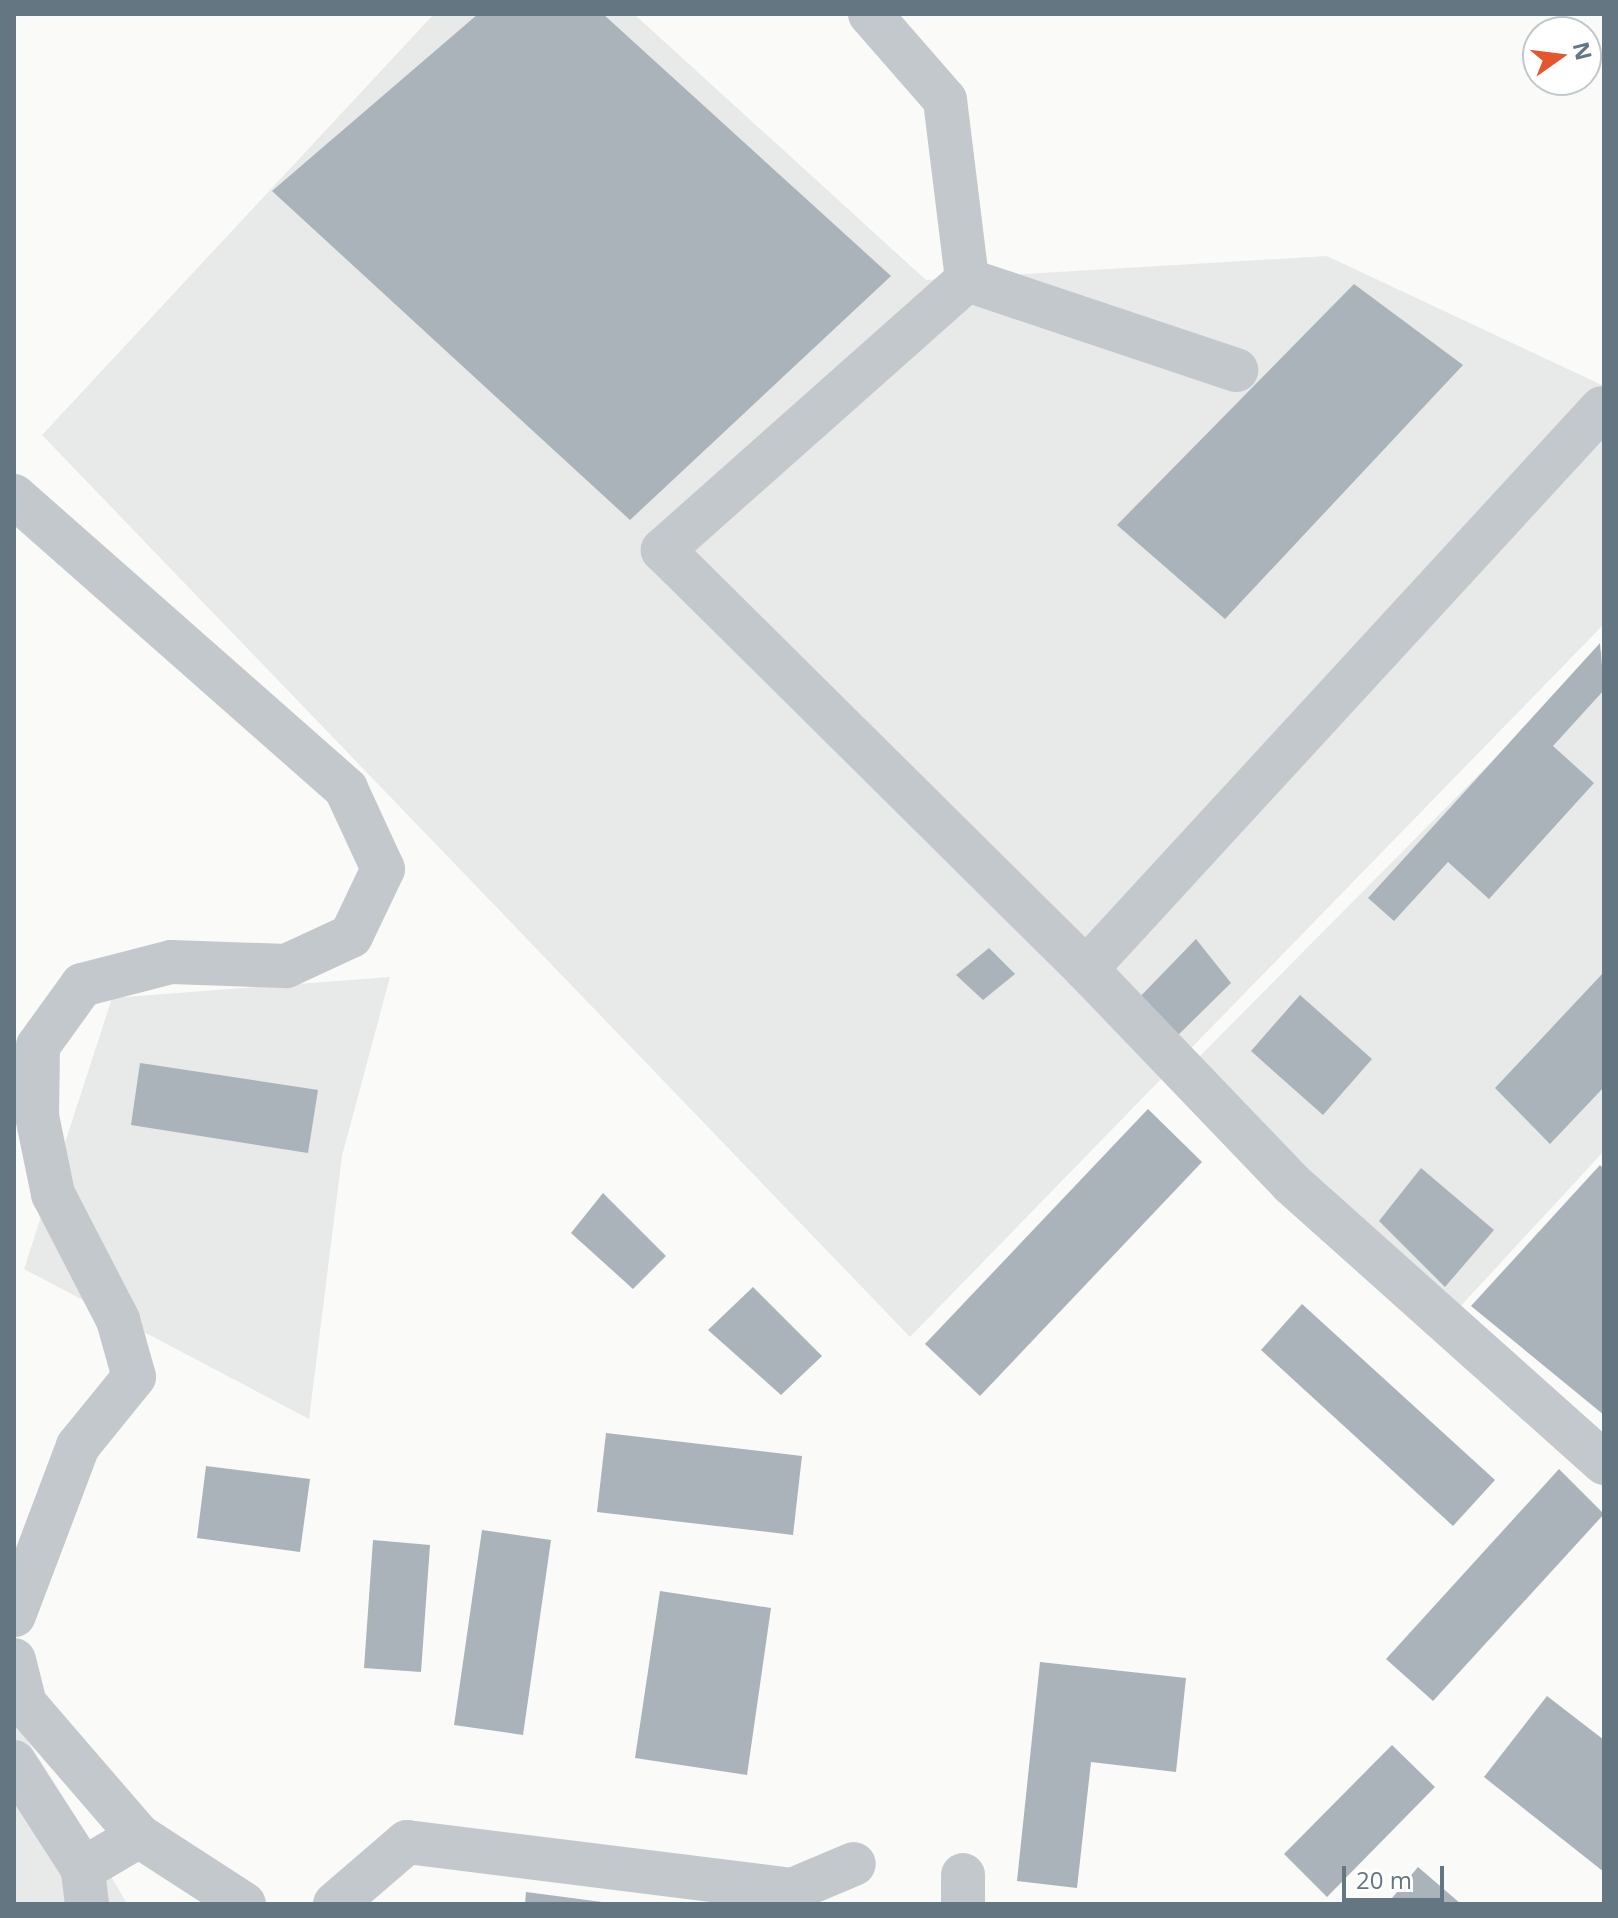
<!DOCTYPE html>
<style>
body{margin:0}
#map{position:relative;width:1618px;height:1918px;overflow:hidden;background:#fafaf8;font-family:"Open Sans",sans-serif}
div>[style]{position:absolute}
.built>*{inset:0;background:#e8e9e9}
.building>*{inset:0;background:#aab3b9}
.minor>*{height:44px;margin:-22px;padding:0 22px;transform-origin:22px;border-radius:22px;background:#c3c8cc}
span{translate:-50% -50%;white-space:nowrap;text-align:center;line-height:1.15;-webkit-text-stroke:8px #fff;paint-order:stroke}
.frame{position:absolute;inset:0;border:16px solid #657683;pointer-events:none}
.north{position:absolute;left:1522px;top:16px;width:80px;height:80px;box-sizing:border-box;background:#fff;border:2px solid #c1c8cd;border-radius:50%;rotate:76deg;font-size:22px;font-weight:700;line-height:32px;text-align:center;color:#657683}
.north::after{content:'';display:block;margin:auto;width:28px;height:36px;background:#e4572e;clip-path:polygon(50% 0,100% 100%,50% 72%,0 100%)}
.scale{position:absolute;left:1342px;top:1866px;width:102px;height:36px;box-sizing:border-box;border:4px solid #657683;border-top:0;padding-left:10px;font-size:24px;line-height:28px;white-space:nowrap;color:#657683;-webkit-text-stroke:6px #fff;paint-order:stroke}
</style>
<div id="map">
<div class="built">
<div style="clip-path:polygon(434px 14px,634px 14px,926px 280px,1327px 256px,1604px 386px,1604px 624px,910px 1337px,42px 435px)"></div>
<div style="clip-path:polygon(1604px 648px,1604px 1151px,1457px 1310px,1194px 1062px)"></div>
<div style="clip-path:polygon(390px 977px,342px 1156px,309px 1419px,24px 1269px,112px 998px)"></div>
<div style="clip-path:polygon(14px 1719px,92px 1843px,127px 1904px,14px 1904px)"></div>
</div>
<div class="building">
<div style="clip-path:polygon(478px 14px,603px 14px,891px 276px,630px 520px,272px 191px)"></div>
<div style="clip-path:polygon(1354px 284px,1463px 365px,1225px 619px,1117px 525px)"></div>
<div style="clip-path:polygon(1600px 643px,1604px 690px,1553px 746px,1594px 783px,1489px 899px,1448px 862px,1394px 921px,1368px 898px)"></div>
<div style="clip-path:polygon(1196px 939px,1231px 983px,1172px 1041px,1133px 1004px)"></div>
<div style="clip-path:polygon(989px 948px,1015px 974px,983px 1000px,956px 975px)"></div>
<div style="clip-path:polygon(1604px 972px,1604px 1087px,1550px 1144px,1495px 1088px)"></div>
<div style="clip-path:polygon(1300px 995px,1372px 1059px,1323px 1115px,1251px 1051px)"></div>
<div style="clip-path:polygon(140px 1063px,318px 1090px,308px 1153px,131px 1125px)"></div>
<div style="clip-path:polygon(1148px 1109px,1202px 1162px,980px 1396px,925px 1344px)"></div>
<div style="clip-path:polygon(1600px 1165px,1604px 1169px,1604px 1415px,1471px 1306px)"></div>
<div style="clip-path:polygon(1421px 1168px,1494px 1230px,1445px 1287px,1379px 1221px)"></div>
<div style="clip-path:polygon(603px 1193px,666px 1256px,633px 1289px,571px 1233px)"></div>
<div style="clip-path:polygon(753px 1287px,822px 1356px,781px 1395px,708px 1330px)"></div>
<div style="clip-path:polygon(1302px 1304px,1495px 1480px,1453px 1526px,1261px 1350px)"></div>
<div style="clip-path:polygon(606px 1433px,802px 1456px,793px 1535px,597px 1512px)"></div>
<div style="clip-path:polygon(206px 1466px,310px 1479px,300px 1552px,197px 1538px)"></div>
<div style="clip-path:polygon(1559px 1469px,1604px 1514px,1433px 1701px,1386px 1659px)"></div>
<div style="clip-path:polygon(482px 1530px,551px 1540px,523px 1735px,454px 1725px)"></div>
<div style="clip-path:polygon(373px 1540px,430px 1545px,421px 1672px,364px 1668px)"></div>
<div style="clip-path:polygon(660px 1591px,771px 1608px,747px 1775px,635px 1758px)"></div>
<div style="clip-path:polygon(1040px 1662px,1186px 1678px,1176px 1772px,1091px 1762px,1077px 1888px,1017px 1881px)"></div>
<div style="clip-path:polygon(1547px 1696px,1604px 1740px,1604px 1872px,1484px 1777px)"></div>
<div style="clip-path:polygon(1392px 1745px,1435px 1787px,1327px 1897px,1284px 1854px)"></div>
<div style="clip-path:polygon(1418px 1867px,1461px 1904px,1387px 1904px)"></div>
<div style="clip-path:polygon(526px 1892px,602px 1902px,602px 1904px,525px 1904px)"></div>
</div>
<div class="minor">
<div style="left:870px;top:14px;width:114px;rotate:48.9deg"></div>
<div style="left:945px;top:100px;width:181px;rotate:83deg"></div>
<div style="left:967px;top:280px;width:284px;rotate:18.5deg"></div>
<div style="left:967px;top:280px;width:407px;rotate:138.4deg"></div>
<div style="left:663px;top:550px;width:595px;rotate:44.73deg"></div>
<div style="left:1086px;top:969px;width:296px;rotate:46.2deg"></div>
<div style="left:1291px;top:1183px;width:420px;rotate:41.8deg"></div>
<div style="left:14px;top:496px;width:443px;rotate:41.4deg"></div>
<div style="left:346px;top:789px;width:88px;rotate:65.2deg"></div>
<div style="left:383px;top:869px;width:74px;rotate:115.5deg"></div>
<div style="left:351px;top:936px;width:72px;rotate:155.2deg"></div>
<div style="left:286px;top:966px;width:115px;rotate:-178deg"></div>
<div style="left:171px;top:962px;width:92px;rotate:165.5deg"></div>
<div style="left:82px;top:985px;width:75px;rotate:125.8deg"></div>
<div style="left:38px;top:1046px;width:70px;rotate:90.8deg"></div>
<div style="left:37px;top:1116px;width:80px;rotate:78.4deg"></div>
<div style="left:53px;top:1194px;width:142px;rotate:62.7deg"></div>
<div style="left:118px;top:1320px;width:59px;rotate:74.3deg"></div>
<div style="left:134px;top:1377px;width:89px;rotate:129.1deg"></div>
<div style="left:78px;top:1446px;width:181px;rotate:110.7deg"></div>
<div style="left:1086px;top:969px;width:762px;rotate:-47.39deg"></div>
<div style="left:14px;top:1660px;width:45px;rotate:76deg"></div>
<div style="left:25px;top:1704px;width:174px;rotate:49.2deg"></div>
<div style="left:14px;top:1762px;width:127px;rotate:57.2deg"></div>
<div style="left:87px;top:1904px;width:35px;rotate:-97deg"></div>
<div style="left:83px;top:1869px;width:65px;rotate:-30.5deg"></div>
<div style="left:139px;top:1836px;width:125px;rotate:32.9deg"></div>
<div style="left:335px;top:1904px;width:95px;rotate:-40.7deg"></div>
<div style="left:407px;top:1842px;width:388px;rotate:7.1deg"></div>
<div style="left:792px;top:1890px;width:67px;rotate:-22.8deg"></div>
<div style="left:963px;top:1904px;width:29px;rotate:-90deg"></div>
</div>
<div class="frame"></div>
<div class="north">N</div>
<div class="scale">20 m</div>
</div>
